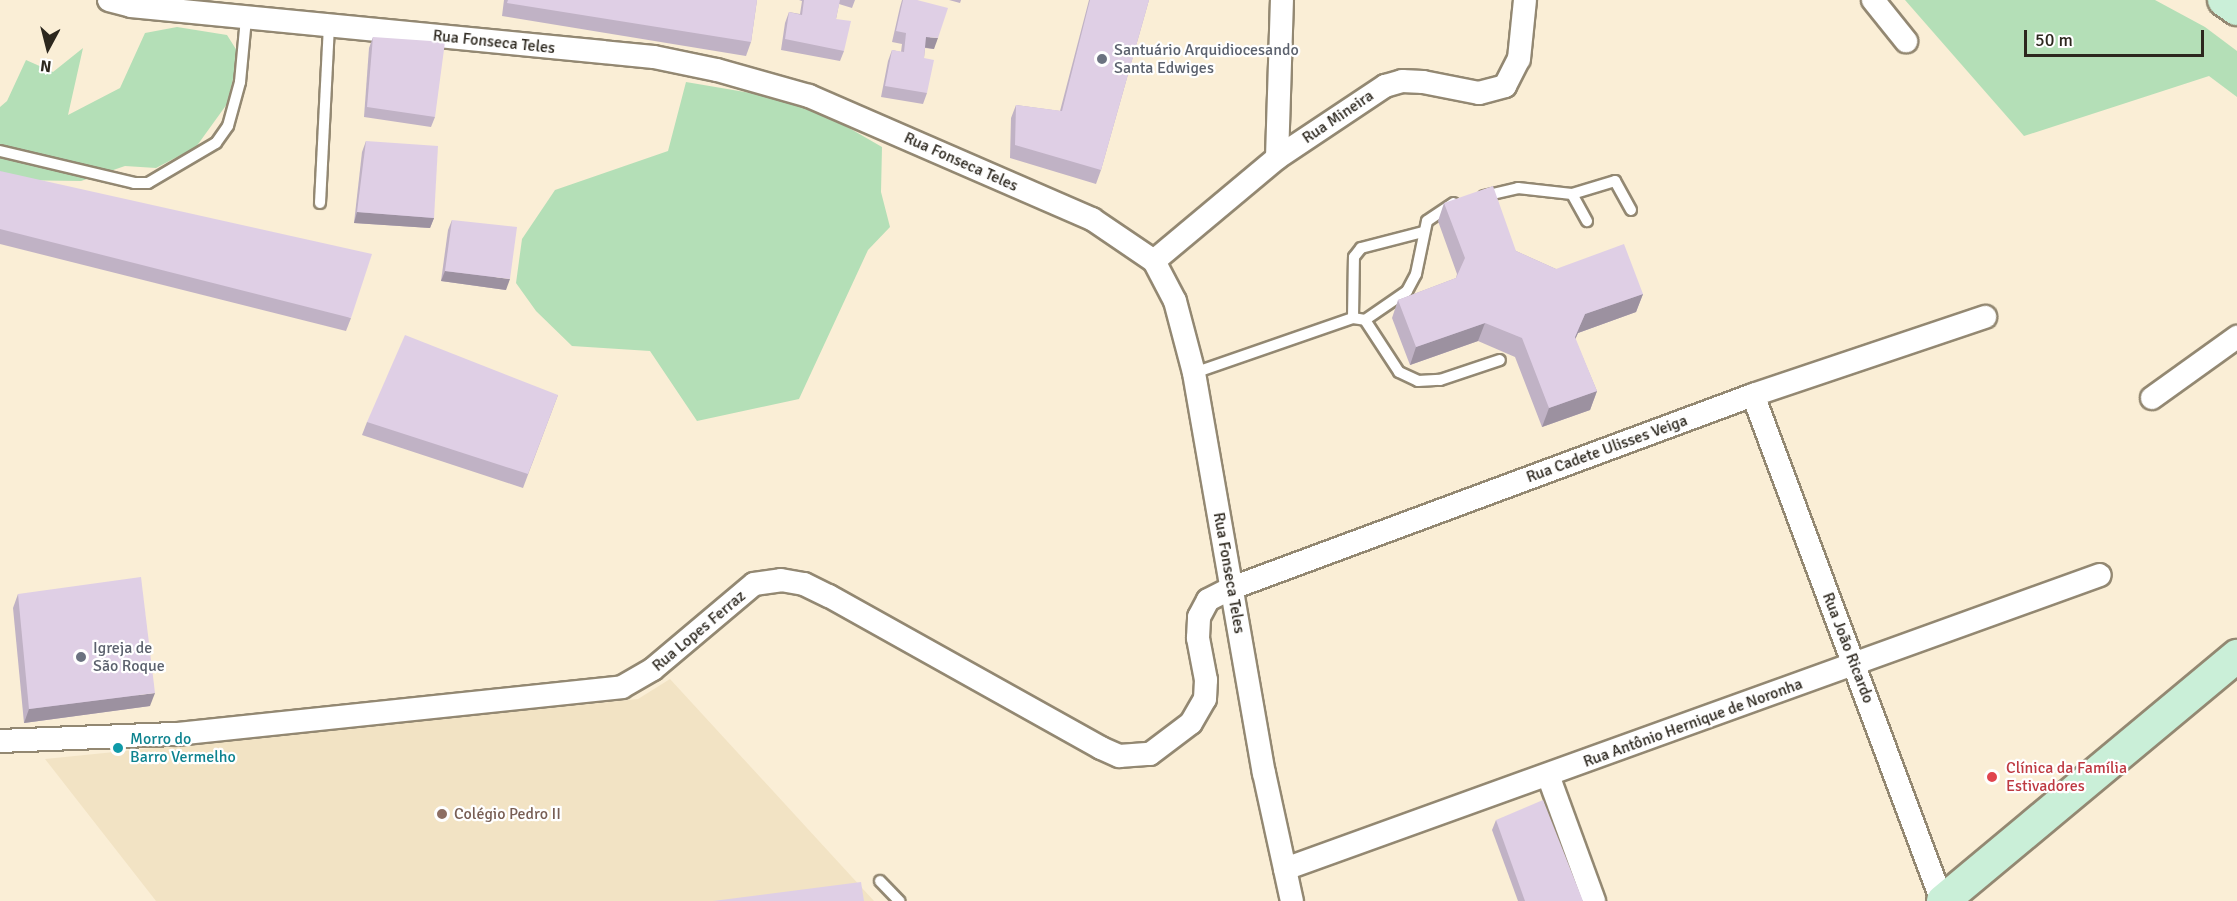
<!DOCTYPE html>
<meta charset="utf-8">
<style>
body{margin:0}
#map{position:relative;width:2237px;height:901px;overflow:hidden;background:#faeed6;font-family:Signika,sans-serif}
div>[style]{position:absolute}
.built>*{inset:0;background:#f2e3c4}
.green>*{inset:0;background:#b4dfb7}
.roads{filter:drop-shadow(2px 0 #938872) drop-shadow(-2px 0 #938872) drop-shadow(0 2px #938872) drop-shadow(0 -2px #938872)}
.lane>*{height:10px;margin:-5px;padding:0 5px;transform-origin:5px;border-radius:5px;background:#fff}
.street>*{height:22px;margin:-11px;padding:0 11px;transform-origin:11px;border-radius:11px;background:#fff}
.secondary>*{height:32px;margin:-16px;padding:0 16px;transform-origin:16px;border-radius:16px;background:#caefd8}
.wall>*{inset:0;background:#c0b2c5}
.shaded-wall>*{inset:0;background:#9c91a0}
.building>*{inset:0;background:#dfcfe5}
.dots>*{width:16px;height:16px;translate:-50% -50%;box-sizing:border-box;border:3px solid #fff;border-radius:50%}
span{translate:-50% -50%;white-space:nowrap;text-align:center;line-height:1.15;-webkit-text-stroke:4.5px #fff;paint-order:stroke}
.street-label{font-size:16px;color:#2c271e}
.worship-label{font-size:16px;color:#5b616d}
.left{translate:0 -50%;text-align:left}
.culture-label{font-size:16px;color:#0d838f}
.health-label{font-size:16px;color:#be3a42}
.education-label{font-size:16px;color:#785e54}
.north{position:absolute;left:18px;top:18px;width:60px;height:60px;-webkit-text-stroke:4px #fff;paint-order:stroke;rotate:187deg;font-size:16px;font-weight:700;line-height:24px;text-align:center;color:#2c271e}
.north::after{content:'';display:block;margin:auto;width:21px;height:27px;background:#2c271e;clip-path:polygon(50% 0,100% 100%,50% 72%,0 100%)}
.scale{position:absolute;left:2024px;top:30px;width:180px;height:27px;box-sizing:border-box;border:3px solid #2c271e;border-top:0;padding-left:8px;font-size:18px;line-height:21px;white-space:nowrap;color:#2c271e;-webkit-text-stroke:4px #fff;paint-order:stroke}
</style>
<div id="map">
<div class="built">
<div style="clip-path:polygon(670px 679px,874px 901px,156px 901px,45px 759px,638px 699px)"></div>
</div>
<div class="green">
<div style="clip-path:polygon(1905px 0,2155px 0,2205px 27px,2237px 51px,2237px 97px,2209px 76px,2024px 136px)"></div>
<div style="clip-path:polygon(177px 27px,227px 35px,239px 54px,227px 104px,196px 147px,156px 168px,125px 166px,81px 181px,9px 180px,0 175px,0 107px,7px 101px,26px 60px,53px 72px,83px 48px,68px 115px,120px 88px,145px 33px)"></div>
<div style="clip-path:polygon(686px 82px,804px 102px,882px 147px,881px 192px,890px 227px,868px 250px,799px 399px,697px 421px,650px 351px,572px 346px,536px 311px,516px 283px,522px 239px,555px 190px,668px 151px)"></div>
</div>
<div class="roads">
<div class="lane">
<div style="left:0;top:151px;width:138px;rotate:13.4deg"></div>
<div style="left:134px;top:183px;width:14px"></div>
<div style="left:148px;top:183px;width:79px;rotate:-30.5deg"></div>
<div style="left:216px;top:143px;width:21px;rotate:-55deg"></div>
<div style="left:228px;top:126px;width:46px;rotate:-74.7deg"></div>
<div style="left:240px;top:82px;width:64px;rotate:-84.6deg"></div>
<div style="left:1572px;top:194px;width:45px;rotate:-16.8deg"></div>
<div style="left:1615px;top:181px;width:33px;rotate:61deg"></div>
<div style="left:1484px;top:196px;width:35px;rotate:-13deg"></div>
<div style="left:1518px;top:188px;width:54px;rotate:6.3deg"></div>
<div style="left:1572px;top:194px;width:31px;rotate:61deg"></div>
<div style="left:320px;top:203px;width:178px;rotate:-87.1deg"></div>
<div style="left:1353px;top:318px;width:61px;rotate:-89.1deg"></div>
<div style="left:1354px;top:257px;width:11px;rotate:-52deg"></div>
<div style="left:1361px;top:248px;width:64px;rotate:-14.5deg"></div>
<div style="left:1365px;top:320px;width:51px;rotate:-34.6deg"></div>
<div style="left:1407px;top:291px;width:19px;rotate:-62deg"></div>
<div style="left:1416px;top:274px;width:54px;rotate:-78.3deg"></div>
<div style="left:1427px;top:221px;width:32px;rotate:-34deg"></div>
<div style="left:1194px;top:373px;width:168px;rotate:-19.1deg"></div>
<div style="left:1353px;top:318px;width:12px;rotate:9deg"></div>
<div style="left:1365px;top:320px;width:62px;rotate:56.8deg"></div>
<div style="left:1399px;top:372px;width:21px;rotate:25deg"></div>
<div style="left:1418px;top:381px;width:22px;rotate:-3deg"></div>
<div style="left:1440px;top:380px;width:63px;rotate:-18.4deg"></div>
<div style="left:880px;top:881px;width:28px;rotate:46deg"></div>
</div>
<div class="street">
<div style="left:109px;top:0;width:23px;rotate:15deg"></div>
<div style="left:131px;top:6px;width:525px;rotate:5.57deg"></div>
<div style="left:654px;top:57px;width:64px;rotate:11.7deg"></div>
<div style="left:717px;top:70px;width:96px;rotate:15.8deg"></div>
<div style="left:809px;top:96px;width:309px;rotate:23.5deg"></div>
<div style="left:1092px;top:219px;width:75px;rotate:34.1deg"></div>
<div style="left:1154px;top:261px;width:45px;rotate:62.3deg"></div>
<div style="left:1175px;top:301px;width:74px;rotate:75.2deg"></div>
<div style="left:1194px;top:373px;width:406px;rotate:80.1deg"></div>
<div style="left:1264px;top:773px;width:131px;rotate:77.7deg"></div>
<div style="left:1873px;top:0;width:53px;rotate:51.2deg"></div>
<div style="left:1277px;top:158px;width:158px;rotate:-88.2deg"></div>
<div style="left:1154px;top:261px;width:160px;rotate:-39.9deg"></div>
<div style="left:1277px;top:158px;width:130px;rotate:-33.7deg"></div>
<div style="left:1385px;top:86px;width:18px;rotate:-16deg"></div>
<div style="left:1402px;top:81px;width:21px;rotate:3deg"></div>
<div style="left:1423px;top:82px;width:57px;rotate:11.1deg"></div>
<div style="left:1479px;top:93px;width:27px;rotate:-15deg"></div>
<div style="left:1505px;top:86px;width:30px;rotate:-63deg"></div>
<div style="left:1519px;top:59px;width:59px;rotate:-84.2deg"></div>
<div style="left:1753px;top:395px;width:540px;rotate:69.52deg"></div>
<div style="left:2152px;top:398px;width:105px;rotate:-35.7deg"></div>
<div style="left:0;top:741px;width:177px;rotate:-2.3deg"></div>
<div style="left:177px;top:734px;width:447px;rotate:-6deg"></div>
<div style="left:622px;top:687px;width:36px;rotate:-30deg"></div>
<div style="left:653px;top:669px;width:132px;rotate:-40.1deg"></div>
<div style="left:754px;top:584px;width:27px;rotate:-8deg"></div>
<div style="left:781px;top:580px;width:23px;rotate:10deg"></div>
<div style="left:804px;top:584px;width:28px;rotate:26deg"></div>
<div style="left:829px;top:596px;width:312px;rotate:29.2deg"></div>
<div style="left:1101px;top:748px;width:20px;rotate:24deg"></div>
<div style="left:1119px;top:756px;width:31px;rotate:-4deg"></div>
<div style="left:1150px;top:754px;width:51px;rotate:-37.1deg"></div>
<div style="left:1191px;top:723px;width:28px;rotate:-60deg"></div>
<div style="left:1205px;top:699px;width:19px;rotate:-87deg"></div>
<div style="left:1206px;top:680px;width:43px;rotate:-100.8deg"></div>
<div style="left:1198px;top:638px;width:21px;rotate:-87deg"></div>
<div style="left:1199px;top:617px;width:19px;rotate:-62deg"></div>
<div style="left:1208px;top:600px;width:27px;rotate:-27deg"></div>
<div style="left:1232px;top:588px;width:556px;rotate:-20.33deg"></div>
<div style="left:1753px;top:395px;width:245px;rotate:-18.6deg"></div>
<div style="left:1548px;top:775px;width:134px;rotate:69.9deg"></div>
<div style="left:1285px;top:869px;width:866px;rotate:-19.84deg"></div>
</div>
<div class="secondary">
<div style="left:2224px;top:0;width:16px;rotate:35deg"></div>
<div style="left:1943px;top:901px;width:383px;rotate:-39.8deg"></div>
</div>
</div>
<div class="wall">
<div style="clip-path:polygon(504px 0,757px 0,751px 42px,746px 56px,502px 16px)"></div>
<div style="clip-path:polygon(799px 0,855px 0,852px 8px,839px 4px,836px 19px,844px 51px,840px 61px,781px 50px,785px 23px,789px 12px,800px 14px,802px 1px)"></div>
<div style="clip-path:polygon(902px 0,917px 0,934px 49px,925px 48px,924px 58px,927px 93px,923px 104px,881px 97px,888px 61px,892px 50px,901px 52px,902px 44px,892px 42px,900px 7px)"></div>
<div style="clip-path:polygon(949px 0,961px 0,960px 3px)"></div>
<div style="clip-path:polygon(1089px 0,1149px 0,1101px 170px,1096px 184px,1010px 158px,1011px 118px,1016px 105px,1060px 111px)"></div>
<div style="clip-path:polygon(373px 37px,435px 117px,431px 127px,364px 117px,369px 48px)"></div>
<div style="clip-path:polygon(366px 141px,434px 218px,430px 228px,354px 223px,362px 152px)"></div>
<div style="clip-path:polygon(0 171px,351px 318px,346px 331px,0 244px)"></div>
<div style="clip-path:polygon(1444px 203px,1516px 251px,1556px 269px,1643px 294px,1636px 312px,1578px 333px,1575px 339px,1597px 391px,1590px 410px,1542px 427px,1515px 357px,1478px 341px,1410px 365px,1392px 318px,1398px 300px,1456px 278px,1457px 274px,1438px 221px)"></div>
<div style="clip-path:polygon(452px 220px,506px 290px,441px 281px,448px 230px)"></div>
<div style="clip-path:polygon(558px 395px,523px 488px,362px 435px,367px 422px)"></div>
<div style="clip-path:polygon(18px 594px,150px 706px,24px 723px,13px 608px)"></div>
<div style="clip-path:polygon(1496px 820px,1583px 901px,1518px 901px,1492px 830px)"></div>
</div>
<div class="shaded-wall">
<div style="clip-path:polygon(926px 37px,938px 38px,934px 49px,922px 47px)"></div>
<div style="clip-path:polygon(357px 212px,434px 218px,430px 228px,354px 223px)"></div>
<div style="clip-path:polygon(445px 271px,510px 279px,506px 290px,441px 281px)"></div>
<div style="clip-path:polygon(1643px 294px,1636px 312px,1578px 333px,1568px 356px,1575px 337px,1585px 314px)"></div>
<div style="clip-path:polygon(1485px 323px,1478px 341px,1410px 365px,1416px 347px)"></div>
<div style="clip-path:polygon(1597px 391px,1590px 410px,1542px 427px,1549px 408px)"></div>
<div style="clip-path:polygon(155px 693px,150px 706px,24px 723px,29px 709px)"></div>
</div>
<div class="building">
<div style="clip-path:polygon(508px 0,757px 0,751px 42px,507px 3px)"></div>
<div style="clip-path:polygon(804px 0,840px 0,836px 19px,851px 21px,844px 51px,785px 39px,789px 12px,802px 15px)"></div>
<div style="clip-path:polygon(903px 0,917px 0,948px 8px,938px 38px,926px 37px,924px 58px,934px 60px,927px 93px,885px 86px,892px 50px,904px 52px,906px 33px,896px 31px)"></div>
<div style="clip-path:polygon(1090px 0,1149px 0,1101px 170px,1015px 145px,1016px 105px,1062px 111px)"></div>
<div style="clip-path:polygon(373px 37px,445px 42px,435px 117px,367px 107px)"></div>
<div style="clip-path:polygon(366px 141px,438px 146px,434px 218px,357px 212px)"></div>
<div style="clip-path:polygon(0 171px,372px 254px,351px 318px,0 229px)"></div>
<div style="clip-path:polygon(1493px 186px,1516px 251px,1556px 269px,1624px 244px,1643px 294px,1585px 314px,1575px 337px,1597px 391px,1549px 408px,1522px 338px,1485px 323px,1416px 347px,1398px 300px,1456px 278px,1465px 258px,1444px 203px)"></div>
<div style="clip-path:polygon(452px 220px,517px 227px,510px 279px,445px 271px)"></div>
<div style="clip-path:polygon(405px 335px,558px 395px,528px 474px,367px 422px)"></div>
<div style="clip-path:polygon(141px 577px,155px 693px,29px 709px,18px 594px)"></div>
<div style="clip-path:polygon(1543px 800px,1583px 901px,1525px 901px,1496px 820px)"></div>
<div style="clip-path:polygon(861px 882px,864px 901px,713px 901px)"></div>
</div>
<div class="dots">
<div style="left:1102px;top:59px;background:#6b7280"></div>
<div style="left:81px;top:657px;background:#6b7280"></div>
<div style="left:118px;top:748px;background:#0f9aa8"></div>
<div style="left:1992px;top:777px;background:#e0444e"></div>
<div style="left:442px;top:814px;background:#8d6e63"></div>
</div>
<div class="street-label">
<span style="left:494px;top:42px;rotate:6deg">Rua Fonseca Teles</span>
<span style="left:1338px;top:117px;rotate:-34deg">Rua Mineira</span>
<span style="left:961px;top:162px;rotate:24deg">Rua Fonseca Teles</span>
<span style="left:1607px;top:449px;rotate:-20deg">Rua Cadete Ulisses Veiga</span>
<span style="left:1229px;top:573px;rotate:80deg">Rua Fonseca Teles</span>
<span style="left:699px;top:631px;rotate:-40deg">Rua Lopes Ferraz</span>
<span style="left:1848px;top:648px;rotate:69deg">Rua João Ricardo</span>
<span style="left:1693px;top:723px;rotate:-20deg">Rua Antônio Hernique de Noronha</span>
</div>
<div class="worship-label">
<span class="left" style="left:1114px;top:59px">Santuário Arquidiocesando<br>Santa Edwiges</span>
<span class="left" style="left:93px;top:657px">Igreja de<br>São Roque</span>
</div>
<div class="culture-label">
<span class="left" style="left:130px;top:748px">Morro do<br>Barro Vermelho</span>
</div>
<div class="health-label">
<span class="left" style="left:2006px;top:777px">Clínica da Família<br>Estivadores</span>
</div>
<div class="education-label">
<span class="left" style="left:454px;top:814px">Colégio Pedro II</span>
</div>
<div class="north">N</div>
<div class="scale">50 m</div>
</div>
